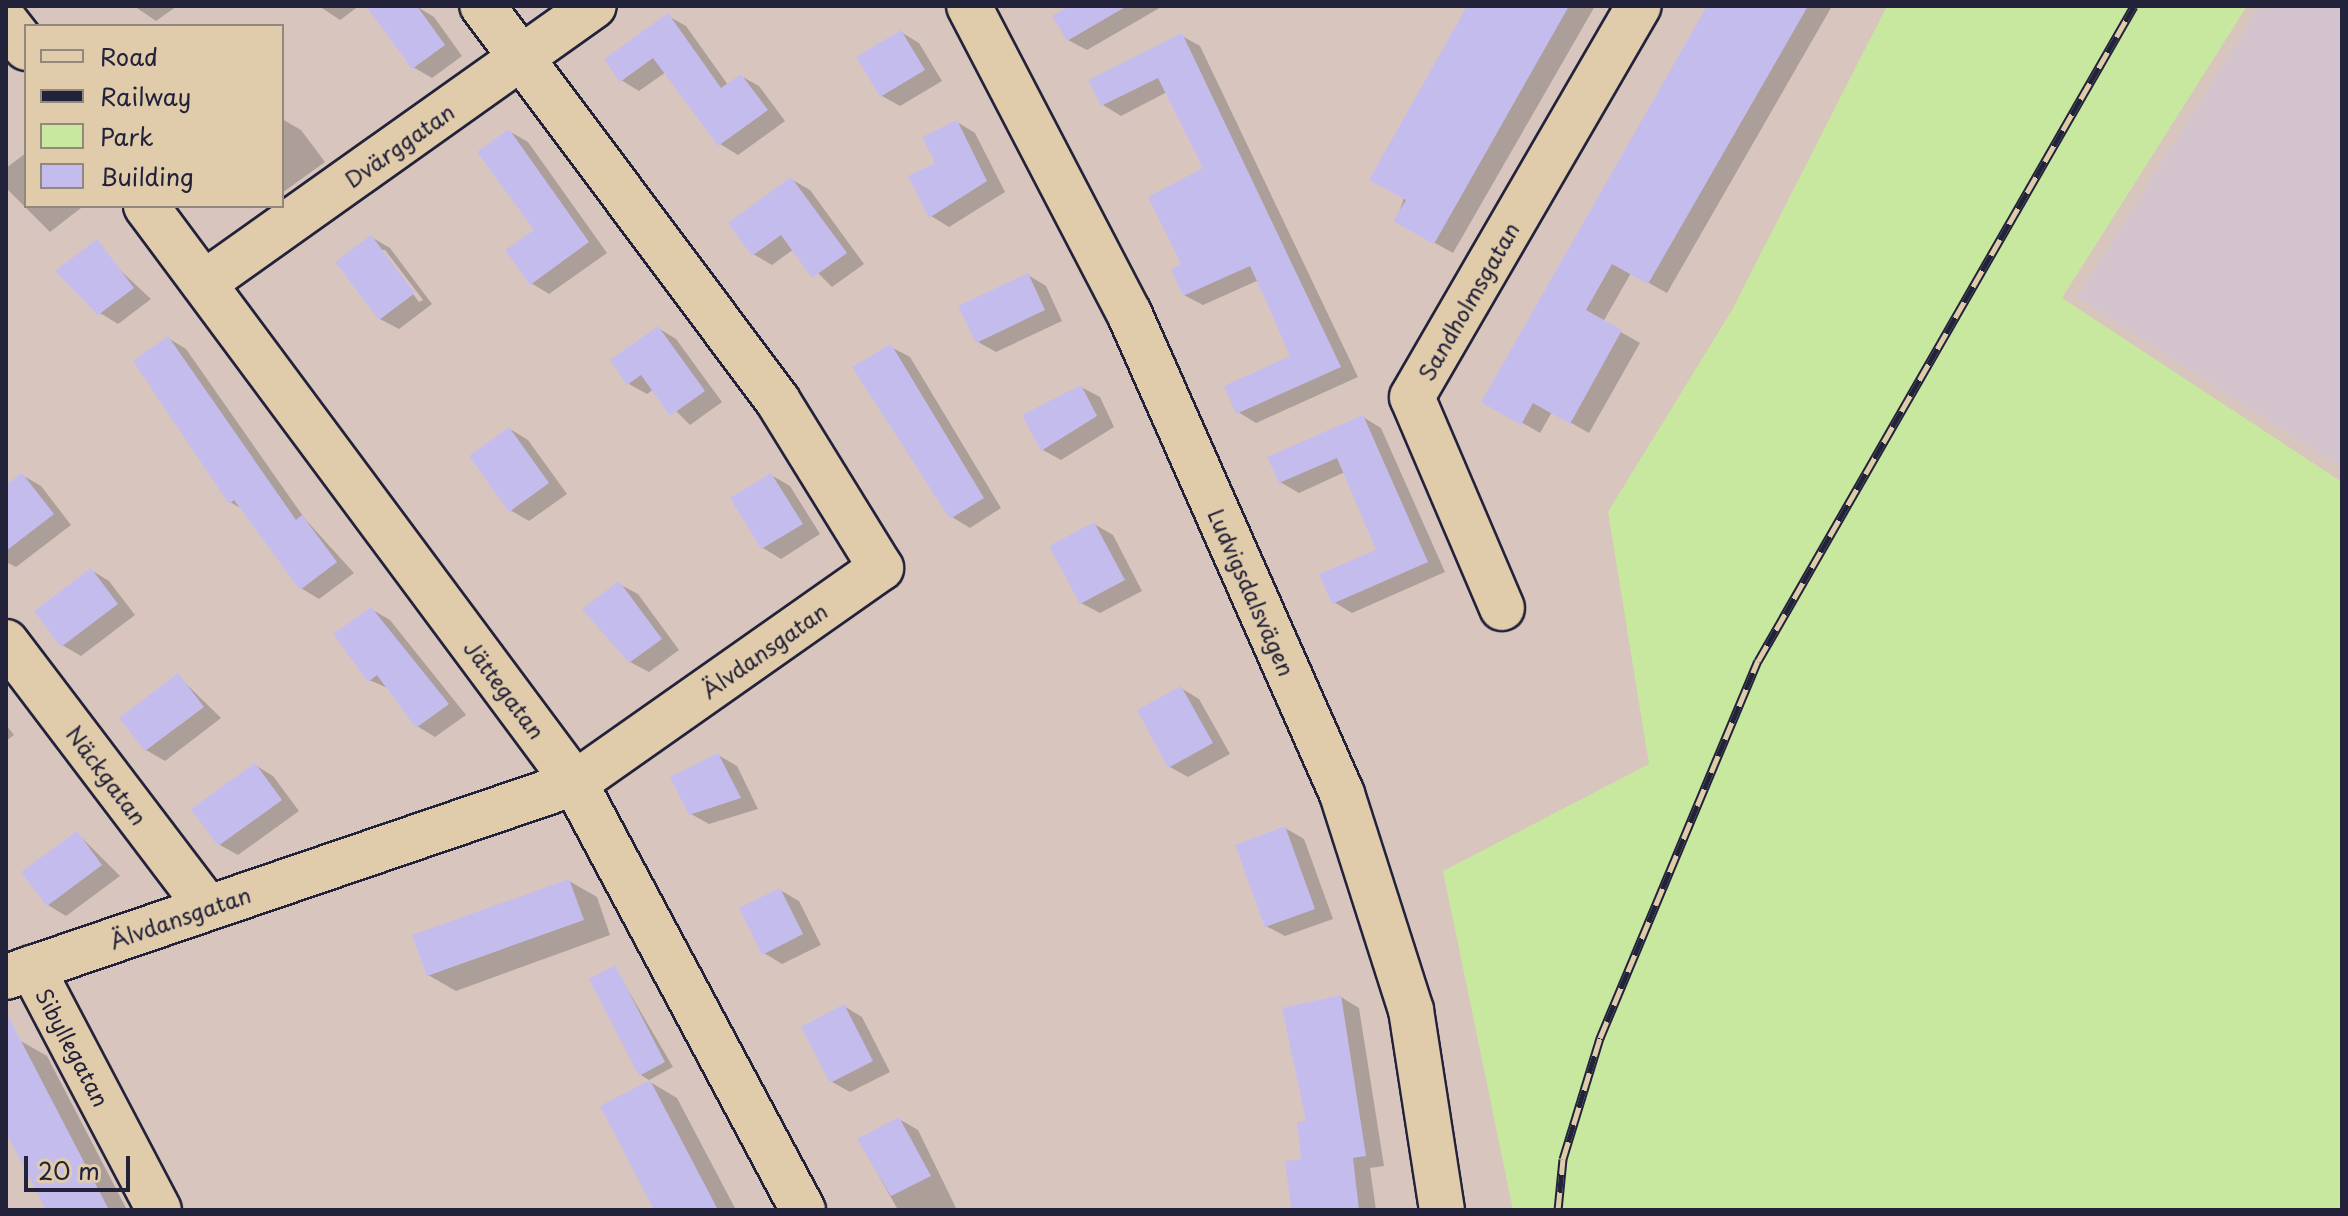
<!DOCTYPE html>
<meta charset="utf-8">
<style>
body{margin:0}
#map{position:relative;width:2348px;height:1216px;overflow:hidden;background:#d8c6be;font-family:"Playpen Sans",sans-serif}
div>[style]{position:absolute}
.built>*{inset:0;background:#d2c3cc}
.green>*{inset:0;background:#c8e79f}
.shadow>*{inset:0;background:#0003}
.building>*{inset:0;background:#c5bcee}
.roads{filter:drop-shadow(2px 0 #22223b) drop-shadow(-2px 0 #22223b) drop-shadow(0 2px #22223b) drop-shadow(0 -2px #22223b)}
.minor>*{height:44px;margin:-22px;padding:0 22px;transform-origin:22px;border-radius:22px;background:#e0cbaa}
.rail>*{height:9px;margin-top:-4.5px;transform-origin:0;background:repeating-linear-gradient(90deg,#e0cbaa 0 18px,#22223b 0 36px);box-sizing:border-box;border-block:2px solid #22223b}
span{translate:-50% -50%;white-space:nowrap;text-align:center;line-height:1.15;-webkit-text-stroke:7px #e0cbaa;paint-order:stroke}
.street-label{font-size:22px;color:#22223b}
.frame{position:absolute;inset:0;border:8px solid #22223b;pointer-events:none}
.legend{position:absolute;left:24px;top:24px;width:260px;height:184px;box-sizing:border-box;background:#e0cbaa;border:2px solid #94877e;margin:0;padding:10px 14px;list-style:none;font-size:24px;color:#22223b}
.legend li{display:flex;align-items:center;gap:16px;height:40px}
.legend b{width:40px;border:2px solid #94877e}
.scale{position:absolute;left:24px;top:1156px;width:106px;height:36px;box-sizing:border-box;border:4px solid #22223b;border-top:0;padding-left:10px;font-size:24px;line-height:28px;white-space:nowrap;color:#22223b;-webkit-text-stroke:6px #e0cbaa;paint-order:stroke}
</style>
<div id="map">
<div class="built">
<div style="clip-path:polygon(2260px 6px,2342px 6px,2342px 468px,2077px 297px)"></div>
</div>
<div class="green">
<div style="clip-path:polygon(1887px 6px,2247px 6px,2062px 298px,2342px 482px,2342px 1210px,1513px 1210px,1443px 871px,1649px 764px,1608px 512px,1732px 310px)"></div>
</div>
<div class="shadow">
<div style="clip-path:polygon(134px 6px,177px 6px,156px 21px)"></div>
<div style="clip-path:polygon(319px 6px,359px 6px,340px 20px)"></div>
<div style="clip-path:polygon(369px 6px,416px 6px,434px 17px,462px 56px,432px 78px,413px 67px)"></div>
<div style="clip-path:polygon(1073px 6px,1163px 6px,1087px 50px,1068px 40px)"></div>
<div style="clip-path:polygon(1471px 6px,1595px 6px,1453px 253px,1396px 221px)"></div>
<div style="clip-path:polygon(1709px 6px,1832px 6px,1667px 293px,1631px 273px,1603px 322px,1640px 343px,1589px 433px,1552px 412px,1540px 433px,1484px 401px)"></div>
<div style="clip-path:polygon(668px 16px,686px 26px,728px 85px,741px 76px,759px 86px,785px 121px,738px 155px,720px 144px,666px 72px,639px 91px,621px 80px)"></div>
<div style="clip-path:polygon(901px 32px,919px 43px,942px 81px,900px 106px,882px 96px)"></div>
<div style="clip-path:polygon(1182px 36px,1200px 46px,1358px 377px,1256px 423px,1238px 412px,1293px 357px,1259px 280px,1203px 305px,1184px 295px,1206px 169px,1167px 92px,1121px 116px,1103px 105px)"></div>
<div style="clip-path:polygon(282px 119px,301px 130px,325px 162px,282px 193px)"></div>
<div style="clip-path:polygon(957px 122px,975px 133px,1005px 192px,949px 227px,931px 216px,937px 164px)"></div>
<div style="clip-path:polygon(509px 131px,528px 142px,607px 253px,549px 294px,531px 283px,536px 230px)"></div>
<div style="clip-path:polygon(26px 153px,26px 206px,81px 208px,50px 232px,6px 188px,6px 168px)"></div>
<div style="clip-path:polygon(791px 179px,810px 190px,864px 264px,832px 287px,794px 249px,772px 265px,753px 254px)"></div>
<div style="clip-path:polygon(evenodd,371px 237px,390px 248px,432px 304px,399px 329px,380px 319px,371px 237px,380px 250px,385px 250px,423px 300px,419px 302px,380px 250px)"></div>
<div style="clip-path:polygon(93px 245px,151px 299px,118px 324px,100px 313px)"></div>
<div style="clip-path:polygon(1028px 275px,1046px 286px,1062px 321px,996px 352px,978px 342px)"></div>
<div style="clip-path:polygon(658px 328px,676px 339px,722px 402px,690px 425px,654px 389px,647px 394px,629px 384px)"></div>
<div style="clip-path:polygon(168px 338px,186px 349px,305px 519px,354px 573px,319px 599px,301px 588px,244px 510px,230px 502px)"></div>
<div style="clip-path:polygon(891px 347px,910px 357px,1001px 508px,970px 528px,952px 517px)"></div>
<div style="clip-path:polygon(1081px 387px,1100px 397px,1114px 427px,1061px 460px,1043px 450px)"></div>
<div style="clip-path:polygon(1363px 417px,1381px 428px,1445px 572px,1352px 613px,1334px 602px,1378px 551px,1345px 472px,1299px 493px,1280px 482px)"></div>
<div style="clip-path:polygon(510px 429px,528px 440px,567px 494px,529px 521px,510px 510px)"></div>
<div style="clip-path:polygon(22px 475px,41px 486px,71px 525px,16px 567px,6px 562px,6px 488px)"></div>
<div style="clip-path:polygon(771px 475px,790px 486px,820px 534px,781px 559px,763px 548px,732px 499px)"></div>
<div style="clip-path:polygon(1094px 524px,1113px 535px,1142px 591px,1100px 613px,1081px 603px)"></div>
<div style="clip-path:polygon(91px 570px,109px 581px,135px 615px,81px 656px,62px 645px)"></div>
<div style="clip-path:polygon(619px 584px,638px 594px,679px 650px,649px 672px,630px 662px)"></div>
<div style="clip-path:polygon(371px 609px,390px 620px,466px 715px,435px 737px,417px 726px,390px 689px,369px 680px)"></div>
<div style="clip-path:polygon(178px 676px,221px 718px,165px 761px,146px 750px)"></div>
<div style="clip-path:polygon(1181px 688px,1199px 699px,1230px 754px,1188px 777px,1170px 767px)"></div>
<div style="clip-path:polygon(6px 725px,14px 735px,6px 741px)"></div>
<div style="clip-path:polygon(718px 755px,737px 766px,758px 809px,709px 824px,691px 814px)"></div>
<div style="clip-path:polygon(255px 765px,273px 776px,299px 811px,238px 855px,220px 845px,194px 810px)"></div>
<div style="clip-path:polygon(1285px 828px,1304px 839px,1333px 919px,1285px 936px,1266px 926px)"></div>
<div style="clip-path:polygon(77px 833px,120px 876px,66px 916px,48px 905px)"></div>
<div style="clip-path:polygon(569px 881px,597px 897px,610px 935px,456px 991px,428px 975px)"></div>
<div style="clip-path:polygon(780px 890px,799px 901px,821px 945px,782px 964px,764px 953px)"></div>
<div style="clip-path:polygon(615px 968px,673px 1067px,649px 1080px,641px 1075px)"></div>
<div style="clip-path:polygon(1341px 997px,1359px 1008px,1384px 1166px,1370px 1168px,1376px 1210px,1298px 1210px,1293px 1207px,1308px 1123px)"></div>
<div style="clip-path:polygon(844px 1006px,862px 1017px,890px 1072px,850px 1092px,832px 1082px)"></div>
<div style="clip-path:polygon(19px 1040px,47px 1056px,127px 1210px,48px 1210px,6px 1129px,6px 1047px)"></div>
<div style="clip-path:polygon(650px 1082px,677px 1098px,736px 1210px,656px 1210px)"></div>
<div style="clip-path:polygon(899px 1119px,918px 1130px,957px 1210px,898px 1210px,859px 1140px)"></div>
</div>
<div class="building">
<div style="clip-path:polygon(366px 6px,417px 6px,445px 45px,412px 69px)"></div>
<div style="clip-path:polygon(1069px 6px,1127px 6px,1067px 41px,1052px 16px)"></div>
<div style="clip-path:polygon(1467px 6px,1569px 6px,1434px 244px,1393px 221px,1406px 200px,1369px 180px)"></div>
<div style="clip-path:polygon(1707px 6px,1808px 6px,1648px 284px,1612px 264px,1586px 310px,1622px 330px,1570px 424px,1533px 403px,1521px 425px,1481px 402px)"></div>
<div style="clip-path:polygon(668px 13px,721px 88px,741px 74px,768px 110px,718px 146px,653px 58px,620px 82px,604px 59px)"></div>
<div style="clip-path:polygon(901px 30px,925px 70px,880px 97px,856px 57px)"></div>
<div style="clip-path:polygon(1182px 33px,1341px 367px,1236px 414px,1224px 386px,1290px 356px,1270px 310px,1250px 266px,1183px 296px,1171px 269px,1181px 264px,1148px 197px,1203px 168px,1158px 78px,1101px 106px,1088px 80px)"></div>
<div style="clip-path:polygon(957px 120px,987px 181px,929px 218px,908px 176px,935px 163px,922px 137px)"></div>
<div style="clip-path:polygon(509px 129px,589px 242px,530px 285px,505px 250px,534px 230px,477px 152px)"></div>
<div style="clip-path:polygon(791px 177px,847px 253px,812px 278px,781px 235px,752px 256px,728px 223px)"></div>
<div style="clip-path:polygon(371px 235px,415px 293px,379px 320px,335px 262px)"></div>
<div style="clip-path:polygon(97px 239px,134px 288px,98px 315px,55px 271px)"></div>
<div style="clip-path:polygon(1028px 273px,1045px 310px,976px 343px,958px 306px)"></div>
<div style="clip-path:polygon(658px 326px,705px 391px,670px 416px,641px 375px,627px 385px,610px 360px)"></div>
<div style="clip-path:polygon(168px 336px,296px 520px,302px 515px,337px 562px,300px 590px,234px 500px,229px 504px,133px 361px)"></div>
<div style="clip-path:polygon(891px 344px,984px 498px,950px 519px,852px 367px)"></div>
<div style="clip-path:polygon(1081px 385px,1097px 416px,1041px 451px,1022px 415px)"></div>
<div style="clip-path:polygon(1363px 415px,1428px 562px,1332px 604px,1319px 574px,1376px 550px,1337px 458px,1279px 483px,1267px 457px)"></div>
<div style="clip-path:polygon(509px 427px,549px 483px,509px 512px,469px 456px)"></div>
<div style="clip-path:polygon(22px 473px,54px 514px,6px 551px,6px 485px)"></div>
<div style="clip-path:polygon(771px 473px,803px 524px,761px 549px,730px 498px)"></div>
<div style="clip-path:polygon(1094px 522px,1125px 580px,1080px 604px,1049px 546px)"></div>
<div style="clip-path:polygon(91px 568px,118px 604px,61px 647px,34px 611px)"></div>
<div style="clip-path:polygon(619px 581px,662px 639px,629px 663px,582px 609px)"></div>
<div style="clip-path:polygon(371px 607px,449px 704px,416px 728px,377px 675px,368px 682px,333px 634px)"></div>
<div style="clip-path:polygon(178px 673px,204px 707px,145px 751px,119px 718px)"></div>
<div style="clip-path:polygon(1181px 686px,1213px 743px,1168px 768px,1137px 710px)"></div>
<div style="clip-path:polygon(718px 753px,741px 798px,689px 815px,670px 777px)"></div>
<div style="clip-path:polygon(255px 763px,282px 800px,218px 846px,191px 809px)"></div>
<div style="clip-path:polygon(1285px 826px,1315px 909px,1265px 927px,1235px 845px)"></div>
<div style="clip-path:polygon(77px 831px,102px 865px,47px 906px,21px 872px)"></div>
<div style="clip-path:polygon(569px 879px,584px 920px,427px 976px,412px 935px)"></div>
<div style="clip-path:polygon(780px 888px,803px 934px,762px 955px,739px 908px)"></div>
<div style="clip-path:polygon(615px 965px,665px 1062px,639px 1076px,589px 979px)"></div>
<div style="clip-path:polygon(1341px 995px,1366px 1156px,1353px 1158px,1359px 1210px,1291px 1208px,1285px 1161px,1301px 1159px,1297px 1122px,1306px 1121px,1282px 1008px)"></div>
<div style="clip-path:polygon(844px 1004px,873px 1061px,830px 1083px,801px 1027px)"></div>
<div style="clip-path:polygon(6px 1012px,109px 1210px,46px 1210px,6px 1133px)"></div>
<div style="clip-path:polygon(650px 1080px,718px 1210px,654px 1210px,600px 1106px)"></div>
<div style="clip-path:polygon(899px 1117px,931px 1176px,891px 1196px,857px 1139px)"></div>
</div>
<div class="roads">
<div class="minor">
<div style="left:969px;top:6px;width:346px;rotate:62.5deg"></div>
<div style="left:1129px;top:313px;width:526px;rotate:66.11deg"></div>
<div style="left:1342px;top:794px;width:227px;rotate:72.3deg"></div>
<div style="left:1411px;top:1010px;width:202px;rotate:81.2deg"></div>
<div style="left:6px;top:22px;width:33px;rotate:52deg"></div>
<div style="left:146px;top:206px;width:719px;rotate:53.37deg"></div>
<div style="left:575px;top:783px;width:484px;rotate:61.9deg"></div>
<div style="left:204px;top:283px;width:478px;rotate:-35.4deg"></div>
<div style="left:1502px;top:608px;width:229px;rotate:-113.1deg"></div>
<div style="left:1412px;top:397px;width:452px;rotate:-59.9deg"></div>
<div style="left:6px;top:642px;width:333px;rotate:52.8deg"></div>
<div style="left:32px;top:968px;width:273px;rotate:62.3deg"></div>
<div style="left:6px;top:977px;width:601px;rotate:-18.83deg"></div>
<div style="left:575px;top:783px;width:374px;rotate:-35.1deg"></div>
<div style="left:881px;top:568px;width:196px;rotate:-121.7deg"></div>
<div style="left:778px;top:401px;width:494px;rotate:-126.8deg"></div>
</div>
</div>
<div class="rail">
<div style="left:1558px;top:1210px;width:51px;rotate:-84.4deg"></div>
<div style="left:1563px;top:1159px;width:127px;rotate:-73deg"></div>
<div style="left:1600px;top:1038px;width:409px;rotate:-67.3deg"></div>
<div style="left:1758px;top:661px;width:755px;rotate:-60.14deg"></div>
</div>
<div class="street-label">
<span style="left:399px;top:145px;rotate:-35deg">Dvärggatan</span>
<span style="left:1468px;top:301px;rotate:-60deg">Sandholmsgatan</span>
<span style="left:1252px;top:592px;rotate:66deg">Ludvigsdalsvägen</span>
<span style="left:764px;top:650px;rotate:-35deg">Älvdansgatan</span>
<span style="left:505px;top:689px;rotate:53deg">Jättegatan</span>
<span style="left:107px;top:775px;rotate:53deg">Näckgatan</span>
<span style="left:180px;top:917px;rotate:-19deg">Älvdansgatan</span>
<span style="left:73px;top:1047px;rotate:62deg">Sibyllegatan</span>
</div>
<div class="frame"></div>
<ul class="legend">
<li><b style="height:10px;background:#e0cbaa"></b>Road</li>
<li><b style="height:10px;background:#22223b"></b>Railway</li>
<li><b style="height:22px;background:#c8e79f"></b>Park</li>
<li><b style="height:22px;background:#c5bcee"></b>Building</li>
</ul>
<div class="scale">20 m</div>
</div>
